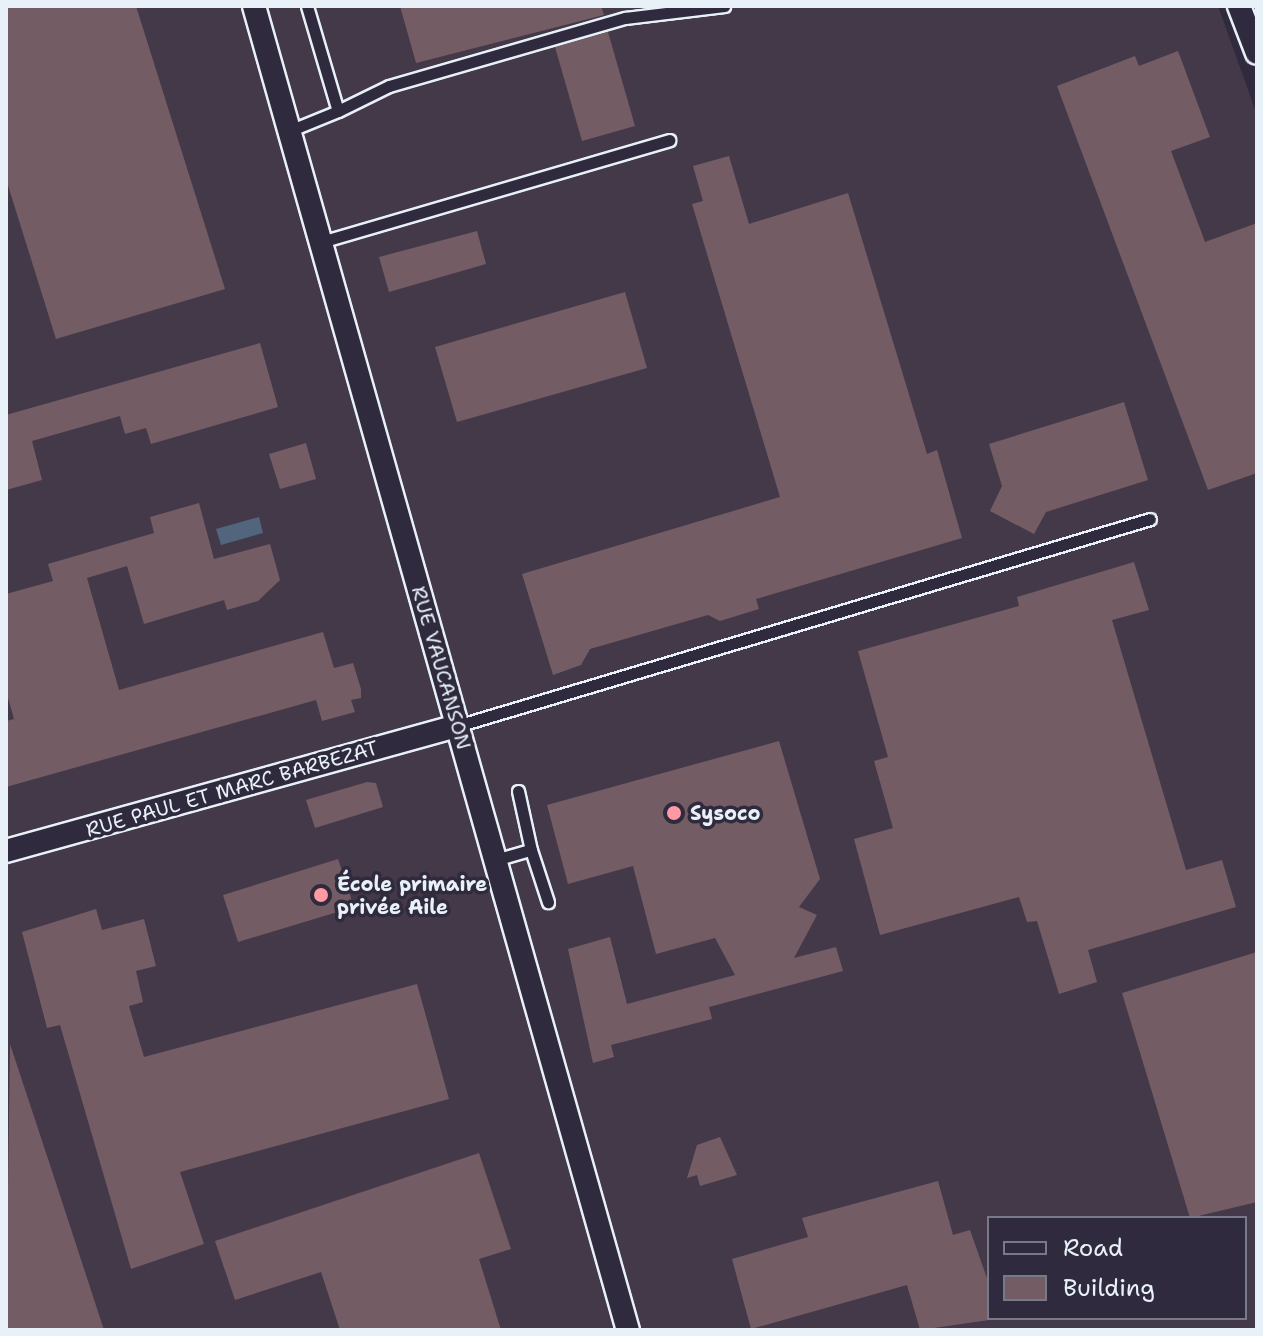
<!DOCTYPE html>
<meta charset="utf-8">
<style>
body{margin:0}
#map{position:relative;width:1263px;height:1336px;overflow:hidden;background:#2f2a3d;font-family:"Shantell Sans",sans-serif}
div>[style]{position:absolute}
.built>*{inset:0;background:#443949}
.water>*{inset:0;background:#51667c}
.building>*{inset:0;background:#745c65}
.roads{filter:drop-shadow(2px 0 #e8f1f8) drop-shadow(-2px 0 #e8f1f8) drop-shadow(0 2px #e8f1f8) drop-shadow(0 -2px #e8f1f8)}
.service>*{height:11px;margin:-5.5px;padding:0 5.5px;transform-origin:5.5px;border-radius:5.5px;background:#2f2a3d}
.minor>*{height:22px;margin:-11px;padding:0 11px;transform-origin:11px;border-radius:11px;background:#2f2a3d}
.dots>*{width:22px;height:22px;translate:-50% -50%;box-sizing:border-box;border:4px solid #2f2a3d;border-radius:50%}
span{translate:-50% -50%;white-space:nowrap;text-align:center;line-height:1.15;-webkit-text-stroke:7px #2f2a3d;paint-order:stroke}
.street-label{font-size:20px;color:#e8f1f8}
.poi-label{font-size:20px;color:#e8f1f8;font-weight:700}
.left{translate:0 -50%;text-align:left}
.frame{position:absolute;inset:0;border:8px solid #e8f1f8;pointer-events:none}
.legend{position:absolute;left:987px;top:1216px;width:260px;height:104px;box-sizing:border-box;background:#2f2a3d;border:2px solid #797a88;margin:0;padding:10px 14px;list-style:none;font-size:24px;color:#e8f1f8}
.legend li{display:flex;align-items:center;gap:16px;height:40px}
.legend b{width:40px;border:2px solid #797a88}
</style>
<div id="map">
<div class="built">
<div style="clip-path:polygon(evenodd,6px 6px,1218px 6px,1257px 115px,1257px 1330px,6px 1330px,6px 6px,989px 1218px,1245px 1218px,1245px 1318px,989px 1318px,989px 1218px)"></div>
</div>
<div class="water">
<div style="clip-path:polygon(259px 517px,263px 533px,221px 545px,216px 529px)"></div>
</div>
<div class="building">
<div style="clip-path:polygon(6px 6px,136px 6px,225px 289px,56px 339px,6px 179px)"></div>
<div style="clip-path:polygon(400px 6px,601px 6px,604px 15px,416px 63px)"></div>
<div style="clip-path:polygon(608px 32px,635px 126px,582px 141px,555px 47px)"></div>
<div style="clip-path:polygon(1178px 51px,1210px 137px,1171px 151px,1205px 242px,1257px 223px,1257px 473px,1208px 490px,1057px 86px,1135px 56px,1139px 66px)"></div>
<div style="clip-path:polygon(729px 156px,749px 224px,848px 193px,927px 454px,937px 450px,962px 538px,756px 599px,759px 609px,720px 621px,708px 615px,590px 649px,581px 665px,553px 675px,522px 574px,780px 497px,692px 204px,703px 201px,693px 166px)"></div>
<div style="clip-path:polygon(477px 231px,486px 264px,389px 292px,379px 257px)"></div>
<div style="clip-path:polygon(625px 292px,647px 368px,457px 422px,435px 347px)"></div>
<div style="clip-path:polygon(260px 343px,278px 407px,151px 444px,146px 428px,125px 434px,120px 416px,32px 441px,42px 480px,6px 490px,6px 415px)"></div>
<div style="clip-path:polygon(1124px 402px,1148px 480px,1046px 512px,1034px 534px,990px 511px,1002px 486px,989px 444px)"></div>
<div style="clip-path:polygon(306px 443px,316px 479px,280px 489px,269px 454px)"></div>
<div style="clip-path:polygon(199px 503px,214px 559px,270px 544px,280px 580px,258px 601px,227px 610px,224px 600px,144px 624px,127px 566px,87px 578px,119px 690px,323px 632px,334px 668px,353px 663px,361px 689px,361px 698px,351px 700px,355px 712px,322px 721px,316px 700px,6px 787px,6px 721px,14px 719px,6px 691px,6px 594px,53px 581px,48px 564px,154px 533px,150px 517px)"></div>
<div style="clip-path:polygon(1134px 562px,1149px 610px,1112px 620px,1186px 870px,1222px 860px,1236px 907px,1088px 950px,1097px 982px,1059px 994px,1037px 921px,1027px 922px,1019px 897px,880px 935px,854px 839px,893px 828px,874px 761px,888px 757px,858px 651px,1019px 606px,1017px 597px)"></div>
<div style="clip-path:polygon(779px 741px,820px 879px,799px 907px,817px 915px,794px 958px,836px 947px,843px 971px,709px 1007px,712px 1019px,611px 1045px,614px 1057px,593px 1063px,568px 949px,610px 937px,627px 1004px,735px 975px,715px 938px,656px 954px,633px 866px,568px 884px,547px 805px)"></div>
<div style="clip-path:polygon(367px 782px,376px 783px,383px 807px,315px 828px,306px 800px)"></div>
<div style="clip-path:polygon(338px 859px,354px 907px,238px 942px,223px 895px)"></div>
<div style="clip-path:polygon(96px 909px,102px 930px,144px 919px,156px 966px,136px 971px,143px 1002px,129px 1006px,144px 1057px,417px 984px,449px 1099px,180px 1172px,204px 1244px,131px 1269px,60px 1025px,47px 1028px,22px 932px)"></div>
<div style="clip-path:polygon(1257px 952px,1257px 1202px,1190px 1218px,1122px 993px)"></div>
<div style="clip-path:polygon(10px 1044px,54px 1177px,104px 1330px,6px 1330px)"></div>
<div style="clip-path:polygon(720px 1137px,737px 1175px,700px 1186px,697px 1175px,687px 1178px,697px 1145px)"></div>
<div style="clip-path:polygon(479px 1153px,511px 1249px,479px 1259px,501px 1330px,340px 1330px,321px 1272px,235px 1300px,215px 1241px)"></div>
<div style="clip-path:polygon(938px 1181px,953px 1235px,970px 1230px,989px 1284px,989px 1320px,920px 1330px,907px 1285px,751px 1329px,732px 1259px,808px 1237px,802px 1218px)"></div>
</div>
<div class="roads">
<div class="service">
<div style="left:307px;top:6px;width:109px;rotate:73.6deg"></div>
<div style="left:338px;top:111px;width:57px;rotate:-26.1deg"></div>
<div style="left:389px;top:86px;width:246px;rotate:-16.1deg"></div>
<div style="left:625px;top:18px;width:100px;rotate:-6.9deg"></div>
<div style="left:289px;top:131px;width:53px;rotate:-22.2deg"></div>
<div style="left:321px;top:242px;width:363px;rotate:-16.3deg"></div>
<div style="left:457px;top:726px;width:723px;rotate:-16.63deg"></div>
<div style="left:518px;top:791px;width:60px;rotate:77.6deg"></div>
<div style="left:495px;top:860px;width:37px;rotate:-16deg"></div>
<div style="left:531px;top:850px;width:55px;rotate:71.9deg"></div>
</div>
<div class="minor">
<div style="left:254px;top:6px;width:1376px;rotate:74.23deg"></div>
<div style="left:1239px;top:6px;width:50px;rotate:69deg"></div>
<div style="left:6px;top:851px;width:468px;rotate:-15.5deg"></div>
</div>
</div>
<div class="dots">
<div style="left:674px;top:813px;background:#ff9aa2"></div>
<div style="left:321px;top:895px;background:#ff9aa2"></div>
</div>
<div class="street-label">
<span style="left:441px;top:668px;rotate:74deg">RUE VAUCANSON</span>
<span style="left:232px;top:789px;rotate:-16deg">RUE PAUL ET MARC BARBEZAT</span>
</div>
<div class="poi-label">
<span class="left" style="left:690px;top:813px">Sysoco</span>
<span class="left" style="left:337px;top:896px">École primaire<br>privée Aile</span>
</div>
<div class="frame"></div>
<ul class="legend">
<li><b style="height:10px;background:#2f2a3d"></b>Road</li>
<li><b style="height:22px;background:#745c65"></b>Building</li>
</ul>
</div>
